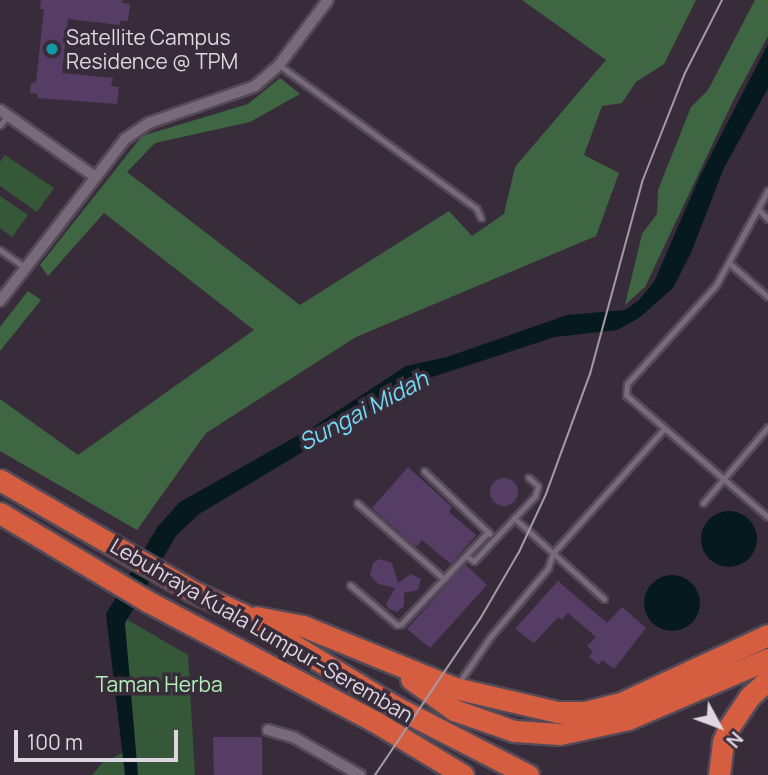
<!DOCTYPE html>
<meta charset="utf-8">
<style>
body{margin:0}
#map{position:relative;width:768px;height:775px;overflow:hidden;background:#382c3b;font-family:Manrope,sans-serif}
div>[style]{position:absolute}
.green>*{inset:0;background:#355839}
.forest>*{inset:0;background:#3f6643}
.water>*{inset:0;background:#05191e}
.round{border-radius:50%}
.building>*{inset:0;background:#563d65}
.roads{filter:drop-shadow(2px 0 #544a57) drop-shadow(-2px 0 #544a57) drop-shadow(0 2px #544a57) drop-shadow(0 -2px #544a57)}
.lane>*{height:5px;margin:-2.5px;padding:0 2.5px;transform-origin:2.5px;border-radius:2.5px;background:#78697b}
.street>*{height:10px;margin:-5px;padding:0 5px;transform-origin:5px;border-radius:5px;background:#78697b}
.highway>*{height:21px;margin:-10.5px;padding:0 10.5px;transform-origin:10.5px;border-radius:10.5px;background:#d55e41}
.tram>*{height:2px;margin:-1px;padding:0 1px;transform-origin:1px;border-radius:1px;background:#a49aa6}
.dots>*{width:19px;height:19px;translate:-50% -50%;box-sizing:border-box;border:4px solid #382c3b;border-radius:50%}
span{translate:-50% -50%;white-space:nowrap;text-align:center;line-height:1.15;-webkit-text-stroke:7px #382c3b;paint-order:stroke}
.poi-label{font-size:21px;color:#ded6e0}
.left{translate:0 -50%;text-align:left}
.street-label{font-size:21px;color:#ded6e0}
.park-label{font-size:21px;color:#b0f0b6}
.water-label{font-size:23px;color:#72daf2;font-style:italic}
.north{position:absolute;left:684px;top:691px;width:70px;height:70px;-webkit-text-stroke:5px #382c3b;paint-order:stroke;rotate:131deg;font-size:19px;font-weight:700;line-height:28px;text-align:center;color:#ded6e0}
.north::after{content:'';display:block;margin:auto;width:24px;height:32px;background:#ded6e0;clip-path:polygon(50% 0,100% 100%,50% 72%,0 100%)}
.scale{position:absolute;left:14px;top:730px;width:164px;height:32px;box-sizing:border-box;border:4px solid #ded6e0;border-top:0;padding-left:9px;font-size:21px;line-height:24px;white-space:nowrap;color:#ded6e0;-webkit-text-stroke:5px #382c3b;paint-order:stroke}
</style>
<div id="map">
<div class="green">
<div style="clip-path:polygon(5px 155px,54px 188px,37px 212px,0 186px,0 162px)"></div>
<div style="clip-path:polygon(0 196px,28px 215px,12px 237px,0 228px)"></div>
<div style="clip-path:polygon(126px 619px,188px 655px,195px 775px,92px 775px,102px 763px,135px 747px,124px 631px)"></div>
</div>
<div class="forest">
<div style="clip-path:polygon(522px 0,696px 0,664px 64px,636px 82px,622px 103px,602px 106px,584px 155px,619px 173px,596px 236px,356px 337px,206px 433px,137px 530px,0 451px,0 399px,78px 455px,254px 330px,104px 213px,48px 276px,40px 265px,142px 136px,248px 104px,280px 78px,300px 94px,250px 122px,155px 143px,127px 172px,300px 305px,449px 211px,472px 236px,504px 214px,515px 167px,606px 60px)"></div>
<div style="clip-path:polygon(755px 0,768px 0,768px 36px,733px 101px,645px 287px,625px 305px,642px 234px,657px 214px,658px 190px,691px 107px,708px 90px)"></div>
<div style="clip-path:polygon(28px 291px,41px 300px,0 351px,0 327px)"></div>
</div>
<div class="water">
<div style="clip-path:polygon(768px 44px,768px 88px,724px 168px,691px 253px,673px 288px,639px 318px,617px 330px,555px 337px,423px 380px,199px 514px,176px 536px,125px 623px,138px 775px,125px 775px,106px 614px,158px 526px,180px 502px,313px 427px,406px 366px,447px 357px,567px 315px,625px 310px,639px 300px,654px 282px,700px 176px)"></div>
<div class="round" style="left:701px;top:511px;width:56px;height:56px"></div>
<div class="round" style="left:644px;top:575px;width:56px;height:56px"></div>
</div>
<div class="building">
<div style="clip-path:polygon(41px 0,123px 0,122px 3px,130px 4px,128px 21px,120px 21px,120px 25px,68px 19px,62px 73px,113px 78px,111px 86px,119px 87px,117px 104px,38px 98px,37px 94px,30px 93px,31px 83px,36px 82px,44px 9px,40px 9px)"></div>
<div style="clip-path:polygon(408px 467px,452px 507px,449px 512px,476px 535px,451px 564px,422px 540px,416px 547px,372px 508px)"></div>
<div class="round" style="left:490px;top:478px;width:28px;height:28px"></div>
<div style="clip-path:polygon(380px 559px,392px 563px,398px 583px,411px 574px,421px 579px,418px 590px,404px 593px,404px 606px,397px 612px,389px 609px,386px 604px,395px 588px,378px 584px,370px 575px,373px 563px)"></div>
<div style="clip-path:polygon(465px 564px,487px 585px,430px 648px,407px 629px)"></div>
<div style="clip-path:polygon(558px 581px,607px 623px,622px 607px,646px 628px,614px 669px,602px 660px,599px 665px,589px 657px,593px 652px,587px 646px,596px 637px,568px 613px,562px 620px,558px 617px,534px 643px,515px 629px)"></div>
<div style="clip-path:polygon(213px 737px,262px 737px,262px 775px,214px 775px)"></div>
</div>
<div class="roads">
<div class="lane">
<div style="left:279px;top:65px;width:243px;rotate:36deg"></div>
<div style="left:476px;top:208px;width:11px;rotate:63deg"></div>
<div style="left:0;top:125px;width:13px;rotate:-51deg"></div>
<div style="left:768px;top:190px;width:108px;rotate:118.7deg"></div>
<div style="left:716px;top:285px;width:133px;rotate:132deg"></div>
<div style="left:627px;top:384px;width:11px;rotate:95deg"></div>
<div style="left:626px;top:395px;width:187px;rotate:40.7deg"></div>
<div style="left:758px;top:209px;width:14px;rotate:45deg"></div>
<div style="left:0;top:250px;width:29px;rotate:35deg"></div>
<div style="left:729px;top:263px;width:52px;rotate:41.1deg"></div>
<div style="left:424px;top:471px;width:91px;rotate:43.7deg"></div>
<div style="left:357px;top:503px;width:116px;rotate:41.1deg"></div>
<div style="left:703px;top:503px;width:100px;rotate:-49.5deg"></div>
<div style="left:514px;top:518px;width:121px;rotate:42deg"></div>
<div style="left:466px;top:556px;width:9px;rotate:32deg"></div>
<div style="left:474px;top:561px;width:89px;rotate:-46.8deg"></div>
<div style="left:535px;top:496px;width:10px;rotate:-73deg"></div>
<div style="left:538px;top:486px;width:13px;rotate:-138deg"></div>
<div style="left:350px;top:585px;width:62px;rotate:40.4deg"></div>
<div style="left:397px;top:625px;width:4px;rotate:-14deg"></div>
<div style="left:401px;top:624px;width:127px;rotate:-46.6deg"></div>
<div style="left:458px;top:684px;width:58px;rotate:-55.5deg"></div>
<div style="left:491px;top:636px;width:89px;rotate:-50deg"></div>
<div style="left:548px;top:568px;width:16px;rotate:-72deg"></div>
<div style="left:553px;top:553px;width:166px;rotate:-48.2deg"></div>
</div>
<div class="street">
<div style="left:0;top:110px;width:115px;rotate:35.1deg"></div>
<div style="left:0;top:301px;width:205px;rotate:-52.3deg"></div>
<div style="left:125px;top:139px;width:29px;rotate:-34deg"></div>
<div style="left:149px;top:123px;width:112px;rotate:-19.2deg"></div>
<div style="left:255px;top:86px;width:32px;rotate:-41deg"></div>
<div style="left:279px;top:65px;width:81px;rotate:-53deg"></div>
<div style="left:268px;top:730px;width:26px;rotate:16deg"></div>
<div style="left:293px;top:737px;width:77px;rotate:29.6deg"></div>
</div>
<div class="highway">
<div style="left:0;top:480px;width:222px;rotate:30deg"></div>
<div style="left:192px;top:591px;width:55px;rotate:24.7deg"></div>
<div style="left:242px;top:614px;width:175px;rotate:31.2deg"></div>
<div style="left:392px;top:705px;width:153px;rotate:27.2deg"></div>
<div style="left:0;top:513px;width:171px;rotate:30.9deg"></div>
<div style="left:147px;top:601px;width:257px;rotate:27.9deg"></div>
<div style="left:374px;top:721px;width:104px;rotate:31.2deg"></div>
<div style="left:256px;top:617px;width:48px;rotate:10.8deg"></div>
<div style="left:303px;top:626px;width:164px;rotate:22.2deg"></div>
<div style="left:455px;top:688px;width:105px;rotate:13.2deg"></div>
<div style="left:557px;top:712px;width:28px"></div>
<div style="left:585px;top:712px;width:37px;rotate:-14deg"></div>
<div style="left:621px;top:703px;width:162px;rotate:-24.8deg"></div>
<div style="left:411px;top:679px;width:53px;rotate:35.8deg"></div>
<div style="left:454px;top:710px;width:64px;rotate:19.3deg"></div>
<div style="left:514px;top:731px;width:46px;rotate:3.7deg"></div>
<div style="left:560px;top:734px;width:70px;rotate:-12.4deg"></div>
<div style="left:628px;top:719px;width:152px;rotate:-23.2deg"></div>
<div style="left:719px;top:775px;width:33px;rotate:-83deg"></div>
<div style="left:723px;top:742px;width:16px;rotate:-68deg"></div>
<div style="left:729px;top:727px;width:37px;rotate:-56deg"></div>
<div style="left:750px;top:696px;width:24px;rotate:-42deg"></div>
</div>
</div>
<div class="tram">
<div style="left:375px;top:775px;width:188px;rotate:-56.1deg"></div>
<div style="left:480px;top:619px;width:78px;rotate:-59.8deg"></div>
<div style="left:519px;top:552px;width:64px;rotate:-65deg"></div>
<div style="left:546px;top:494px;width:128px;rotate:-69.9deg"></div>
<div style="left:590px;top:374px;width:199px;rotate:-74.8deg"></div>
<div style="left:642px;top:182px;width:117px;rotate:-68.5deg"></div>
<div style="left:685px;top:73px;width:82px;rotate:-63.1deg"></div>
</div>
<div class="dots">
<div style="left:52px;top:49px;background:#0f9aa8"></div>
</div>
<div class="poi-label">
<span class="left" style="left:66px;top:49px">Satellite Campus<br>Residence @ TPM</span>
</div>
<div class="street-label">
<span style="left:262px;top:630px;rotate:30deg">Lebuhraya Kuala Lumpur–Seremban</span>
</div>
<div class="park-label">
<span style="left:159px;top:684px">Taman Herba</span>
</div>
<div class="water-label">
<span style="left:363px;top:410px;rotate:-28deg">Sungai Midah</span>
</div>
<div class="north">N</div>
<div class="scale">100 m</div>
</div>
